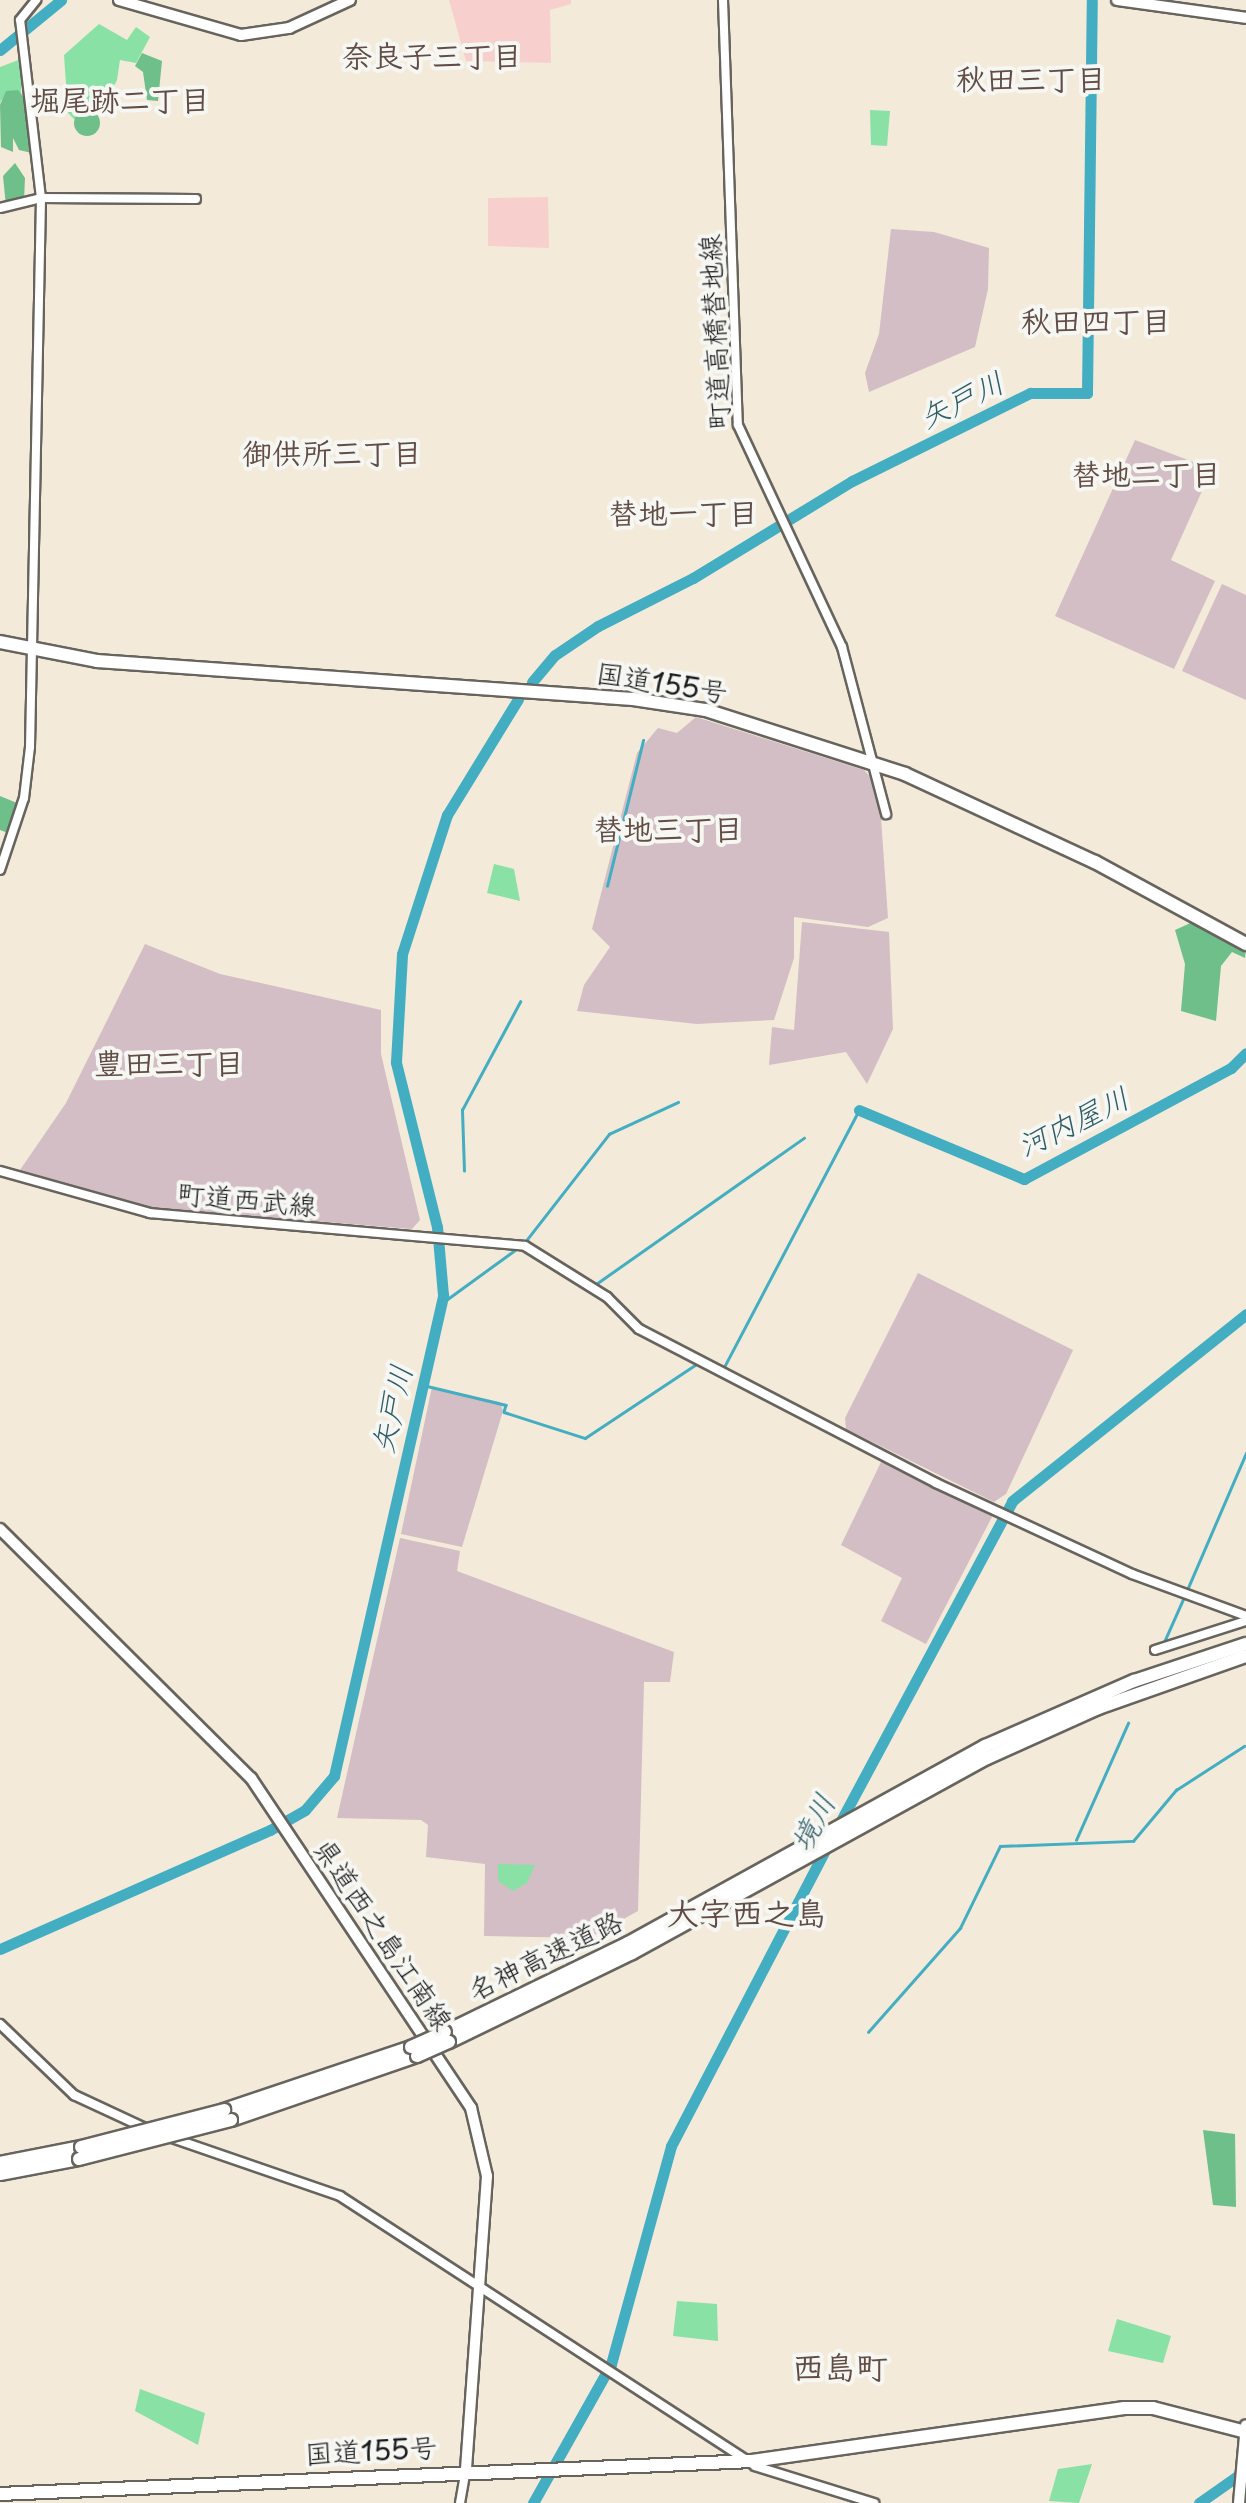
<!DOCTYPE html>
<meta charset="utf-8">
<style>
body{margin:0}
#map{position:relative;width:1246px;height:2503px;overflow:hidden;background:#f3eada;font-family:"Playpen Sans","Klee One",sans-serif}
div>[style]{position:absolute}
.built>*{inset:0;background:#f7d0ce}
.industrial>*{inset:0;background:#d2bec4}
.green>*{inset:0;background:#8ae1a5}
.forest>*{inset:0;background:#6fbf8a}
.round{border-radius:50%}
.stream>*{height:2.5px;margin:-1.25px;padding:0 1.25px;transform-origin:1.25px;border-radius:1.25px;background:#43adc2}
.river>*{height:11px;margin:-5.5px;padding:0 5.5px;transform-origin:5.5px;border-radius:5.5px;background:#43adc2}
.roads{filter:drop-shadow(2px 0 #67645e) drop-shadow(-2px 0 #67645e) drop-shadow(0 2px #67645e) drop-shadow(0 -2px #67645e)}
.minor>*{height:8px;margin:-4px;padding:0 4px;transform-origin:4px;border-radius:4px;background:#fff}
.major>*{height:10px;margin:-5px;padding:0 5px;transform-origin:5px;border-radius:5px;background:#fff}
.highway>*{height:12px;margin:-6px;padding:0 6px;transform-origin:6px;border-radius:6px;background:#fff}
.bridges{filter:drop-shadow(2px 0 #67645e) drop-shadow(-2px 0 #67645e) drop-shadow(0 2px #67645e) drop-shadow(0 -2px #67645e)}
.highway-bridge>*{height:12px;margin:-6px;padding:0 6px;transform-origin:6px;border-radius:6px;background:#fff}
span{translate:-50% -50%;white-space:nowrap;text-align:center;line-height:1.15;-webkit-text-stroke:8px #f6f6f2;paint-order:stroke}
.street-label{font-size:28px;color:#1c1c1c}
.neighbourhood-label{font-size:30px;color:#624d46;font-weight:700}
.water-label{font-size:30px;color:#2e5d67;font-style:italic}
.quarter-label{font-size:32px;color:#624d46;font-weight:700}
</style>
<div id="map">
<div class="built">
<div style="clip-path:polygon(449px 0,571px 0,571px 4px,550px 10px,551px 63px,466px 61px)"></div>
<div style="clip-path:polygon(488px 198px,548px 197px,549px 248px,488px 246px)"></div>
</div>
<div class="industrial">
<div style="clip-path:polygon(891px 229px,934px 232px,989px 248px,988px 289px,975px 347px,869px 392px,865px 373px,879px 334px)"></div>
<div style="clip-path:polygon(1135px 440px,1212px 469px,1171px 560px,1215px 581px,1174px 669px,1055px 616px)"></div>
<div style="clip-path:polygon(1222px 584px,1246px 595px,1246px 700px,1182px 671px)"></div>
<div style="clip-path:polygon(696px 717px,864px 770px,875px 782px,881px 818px,888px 918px,868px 927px,794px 917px,794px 958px,774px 1020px,697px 1024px,577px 1011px,584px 985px,610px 947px,592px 929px,637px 753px,658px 728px,677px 733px)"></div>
<div style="clip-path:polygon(802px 922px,889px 932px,893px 1029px,867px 1084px,846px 1052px,769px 1065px,772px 1027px,794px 1030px)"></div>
<div style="clip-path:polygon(145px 944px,220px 974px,381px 1010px,381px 1054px,420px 1220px,412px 1229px,154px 1208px,20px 1170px,66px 1103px)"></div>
<div style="clip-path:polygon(918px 1273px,1073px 1350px,1006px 1494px,994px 1502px,846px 1429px,845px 1418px)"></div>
<div style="clip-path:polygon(432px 1387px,500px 1402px,503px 1411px,462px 1547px,401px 1534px)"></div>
<div style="clip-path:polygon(883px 1458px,993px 1515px,926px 1644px,881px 1621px,902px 1578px,841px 1545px)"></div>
<div style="clip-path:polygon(400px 1538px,460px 1551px,457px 1571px,674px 1652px,670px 1682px,644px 1682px,638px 1911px,589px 1938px,484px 1936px,485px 1864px,426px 1857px,428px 1825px,421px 1820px,337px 1818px)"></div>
</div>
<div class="green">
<div style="clip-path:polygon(99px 24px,127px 40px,136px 27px,150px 37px,136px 63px,120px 60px,117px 80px,108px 98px,100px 98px,99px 112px,74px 119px,68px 113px,64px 55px)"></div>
<div style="clip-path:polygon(21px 59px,21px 97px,1px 100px,0 106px,0 67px)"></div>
<div style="clip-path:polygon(870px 110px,890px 111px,887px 146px,871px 145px)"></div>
<div style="clip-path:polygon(494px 864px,514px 869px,520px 901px,487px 893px)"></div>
<div style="clip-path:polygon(498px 1864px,535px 1865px,527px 1883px,513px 1891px,498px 1881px)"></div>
<div style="clip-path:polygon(677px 2301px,717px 2304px,718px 2341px,673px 2336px)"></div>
<div style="clip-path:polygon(1117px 2319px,1171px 2336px,1163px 2363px,1108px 2351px)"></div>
<div style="clip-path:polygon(140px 2389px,205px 2413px,198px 2445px,135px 2411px)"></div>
<div style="clip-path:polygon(1092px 2464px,1079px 2503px,1049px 2501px,1058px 2469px)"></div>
</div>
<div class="forest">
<div style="clip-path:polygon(142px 53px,162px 61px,158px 101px,147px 100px,143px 72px,135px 66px)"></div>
<div style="clip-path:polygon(18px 90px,26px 100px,36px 154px,19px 150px,13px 138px,13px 152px,1px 147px,0 105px,6px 91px)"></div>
<div class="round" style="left:74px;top:110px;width:26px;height:26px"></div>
<div style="clip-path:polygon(15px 163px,25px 178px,24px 200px,6px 206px,3px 176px)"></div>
<div style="clip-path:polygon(0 796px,17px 803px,8px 833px,0 830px)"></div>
<div style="clip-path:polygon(1197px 920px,1246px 947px,1245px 958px,1232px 952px,1221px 966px,1216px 1021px,1181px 1011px,1185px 964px,1175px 930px)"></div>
<div style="clip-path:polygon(1203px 2130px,1235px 2134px,1236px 2207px,1213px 2205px)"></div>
</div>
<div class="stream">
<div style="left:607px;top:886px;width:150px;rotate:-76.1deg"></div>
<div style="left:464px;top:1171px;width:61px;rotate:-91.9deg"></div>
<div style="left:462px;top:1110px;width:123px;rotate:-61.8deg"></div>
<div style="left:525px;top:1242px;width:137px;rotate:-52.1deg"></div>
<div style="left:609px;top:1134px;width:76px;rotate:-24.9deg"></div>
<div style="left:596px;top:1284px;width:254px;rotate:-35.1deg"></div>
<div style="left:442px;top:1303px;width:90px;rotate:-36deg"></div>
<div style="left:723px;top:1369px;width:293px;rotate:-62.3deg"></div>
<div style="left:423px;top:1385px;width:85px;rotate:13.5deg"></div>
<div style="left:506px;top:1405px;width:7px;rotate:106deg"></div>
<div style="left:504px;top:1412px;width:85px;rotate:17.8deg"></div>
<div style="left:585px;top:1438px;width:136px;rotate:-33.6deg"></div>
<div style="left:1187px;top:1590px;width:149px;rotate:-66.7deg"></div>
<div style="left:1164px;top:1642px;width:49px;rotate:-66deg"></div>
<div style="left:1076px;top:1840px;width:128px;rotate:-66deg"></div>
<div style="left:868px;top:2032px;width:139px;rotate:-48.5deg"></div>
<div style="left:960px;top:1928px;width:91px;rotate:-64deg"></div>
<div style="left:1000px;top:1846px;width:133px;rotate:-2.2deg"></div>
<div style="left:1133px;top:1841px;width:67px;rotate:-49.9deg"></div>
<div style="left:1176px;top:1790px;width:81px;rotate:-32.9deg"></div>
</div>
<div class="river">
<div style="left:0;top:50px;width:79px;rotate:-39.3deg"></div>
<div style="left:532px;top:682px;width:35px;rotate:-50deg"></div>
<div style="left:555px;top:655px;width:52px;rotate:-34deg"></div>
<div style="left:598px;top:626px;width:106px;rotate:-26.8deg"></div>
<div style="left:693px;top:578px;width:186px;rotate:-31.4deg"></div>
<div style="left:852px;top:481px;width:199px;rotate:-26.3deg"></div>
<div style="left:1030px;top:393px;width:57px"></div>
<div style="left:1087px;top:393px;width:392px;rotate:-89.3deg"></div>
<div style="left:859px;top:1110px;width:179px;rotate:22.7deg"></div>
<div style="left:1024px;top:1179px;width:235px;rotate:-28.2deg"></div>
<div style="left:1231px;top:1068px;width:21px;rotate:-45deg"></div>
<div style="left:837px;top:1828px;width:371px;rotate:-61.8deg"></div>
<div style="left:1012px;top:1501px;width:300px;rotate:-38.6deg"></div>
<div style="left:0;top:1949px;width:295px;rotate:-23.8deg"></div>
<div style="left:270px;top:1830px;width:40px;rotate:-29.7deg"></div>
<div style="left:305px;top:1810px;width:45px;rotate:-49.5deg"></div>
<div style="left:334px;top:1776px;width:493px;rotate:-77.2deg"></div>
<div style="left:443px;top:1295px;width:68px;rotate:-95deg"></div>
<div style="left:437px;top:1227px;width:170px;rotate:-104deg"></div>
<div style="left:396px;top:1062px;width:108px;rotate:-86.8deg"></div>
<div style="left:402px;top:954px;width:146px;rotate:-72.1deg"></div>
<div style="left:447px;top:815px;width:136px;rotate:-58.5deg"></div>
<div style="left:533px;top:2503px;width:159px;rotate:-60.7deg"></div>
<div style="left:611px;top:2364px;width:226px;rotate:-74.6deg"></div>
<div style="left:671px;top:2146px;width:340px;rotate:-62.5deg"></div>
<div style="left:1199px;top:2503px;width:57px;rotate:-35.1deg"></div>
</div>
<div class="roads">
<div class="minor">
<div style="left:723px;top:0;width:425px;rotate:88deg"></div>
<div style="left:738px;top:425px;width:245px;rotate:64.9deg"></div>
<div style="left:842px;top:647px;width:173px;rotate:75.2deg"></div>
<div style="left:0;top:208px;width:42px;rotate:-13.7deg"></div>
<div style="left:41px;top:198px;width:155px;rotate:0.4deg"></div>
<div style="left:0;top:870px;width:76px;rotate:-71.6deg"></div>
<div style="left:24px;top:798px;width:51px;rotate:-83.3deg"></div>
<div style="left:30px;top:747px;width:549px;rotate:-88.85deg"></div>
<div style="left:41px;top:198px;width:179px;rotate:-96.7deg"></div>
<div style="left:20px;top:20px;width:26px;rotate:-51deg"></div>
<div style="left:0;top:1171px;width:156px;rotate:15.6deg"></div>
<div style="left:150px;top:1213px;width:376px;rotate:5deg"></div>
<div style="left:525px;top:1246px;width:97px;rotate:31.9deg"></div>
<div style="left:607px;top:1297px;width:45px;rotate:45deg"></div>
<div style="left:639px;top:1329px;width:335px;rotate:27.4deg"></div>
<div style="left:936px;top:1483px;width:216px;rotate:24.9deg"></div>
<div style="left:1132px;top:1574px;width:121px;rotate:20.2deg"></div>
<div style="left:1155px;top:1650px;width:96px;rotate:-17.7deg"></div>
<div style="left:0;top:2024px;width:103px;rotate:43.8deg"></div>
<div style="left:74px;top:2095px;width:81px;rotate:25deg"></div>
<div style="left:169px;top:2137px;width:181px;rotate:19deg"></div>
<div style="left:340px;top:2196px;width:495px;rotate:33deg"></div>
<div style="left:755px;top:2466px;width:125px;rotate:17.3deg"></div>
<div style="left:460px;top:2503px;width:29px;rotate:-80deg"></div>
</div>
<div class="major">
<div style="left:119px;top:0;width:127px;rotate:16deg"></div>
<div style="left:241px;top:35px;width:49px;rotate:-8.3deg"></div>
<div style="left:289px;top:28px;width:67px;rotate:-24.7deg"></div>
<div style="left:1117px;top:0;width:130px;rotate:7.9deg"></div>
<div style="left:0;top:1529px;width:354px;rotate:44.8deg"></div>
<div style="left:251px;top:1778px;width:397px;rotate:56.3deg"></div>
<div style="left:471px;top:2108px;width:70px;rotate:76.8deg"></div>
<div style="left:487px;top:2176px;width:294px;rotate:94.1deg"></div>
<div style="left:1239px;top:2503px;width:78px;rotate:-84.9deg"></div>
</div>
<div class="highway">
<div style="left:0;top:642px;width:99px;rotate:11.1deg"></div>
<div style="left:97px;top:661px;width:537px;rotate:4.06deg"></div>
<div style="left:633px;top:699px;width:74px;rotate:8.6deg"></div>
<div style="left:706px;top:710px;width:209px;rotate:17.8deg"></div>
<div style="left:905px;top:774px;width:209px;rotate:24.9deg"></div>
<div style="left:1095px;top:862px;width:172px;rotate:28.5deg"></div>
<div style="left:445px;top:2032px;width:203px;rotate:-25.9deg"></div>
<div style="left:628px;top:1943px;width:408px;rotate:-28.9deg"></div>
<div style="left:985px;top:1746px;width:163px;rotate:-23.6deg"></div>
<div style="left:1134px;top:1681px;width:118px;rotate:-18.3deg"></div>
<div style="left:449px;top:2042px;width:203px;rotate:-25.9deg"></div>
<div style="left:632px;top:1953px;width:405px;rotate:-28.8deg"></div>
<div style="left:987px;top:1758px;width:122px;rotate:-24.2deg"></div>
<div style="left:1098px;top:1708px;width:157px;rotate:-19.4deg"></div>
<div style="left:224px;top:2110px;width:197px;rotate:-18.6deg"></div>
<div style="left:231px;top:2120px;width:197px;rotate:-19deg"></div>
<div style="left:0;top:2163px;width:83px;rotate:-11.2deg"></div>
<div style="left:0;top:2174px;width:80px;rotate:-10.8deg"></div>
<div style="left:0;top:2494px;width:753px;rotate:-2.51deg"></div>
<div style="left:752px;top:2461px;width:376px;rotate:-8.1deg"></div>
<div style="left:1124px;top:2408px;width:29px"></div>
<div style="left:1153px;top:2408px;width:96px;rotate:14.5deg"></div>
</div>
</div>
<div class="bridges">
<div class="highway-bridge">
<div style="left:411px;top:2047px;width:37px;rotate:-24deg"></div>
<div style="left:417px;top:2056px;width:35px;rotate:-24deg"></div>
<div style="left:81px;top:2147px;width:148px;rotate:-14.5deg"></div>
<div style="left:79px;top:2159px;width:157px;rotate:-14.4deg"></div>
</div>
</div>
<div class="street-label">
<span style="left:714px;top:332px;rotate:-93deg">町道高橋替地線</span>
<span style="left:662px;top:682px;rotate:9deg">国道155号</span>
<span style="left:247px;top:1199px;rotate:5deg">町道西武線</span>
<span style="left:384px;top:1934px;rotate:56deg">県道西之島江南線</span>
<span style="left:545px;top:1955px;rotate:-26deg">名神高速道路</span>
<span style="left:371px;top:2450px;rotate:-3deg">国道155号</span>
</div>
<div class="neighbourhood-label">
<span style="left:432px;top:55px">奈良子三丁目</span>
<span style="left:1031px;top:78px">秋田三丁目</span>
<span style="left:120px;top:99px">堀尾跡二丁目</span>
<span style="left:1096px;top:320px">秋田四丁目</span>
<span style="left:332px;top:452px">御供所三丁目</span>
<span style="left:1146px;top:473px">替地二丁目</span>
<span style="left:683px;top:512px">替地一丁目</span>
<span style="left:668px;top:828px">替地三丁目</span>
<span style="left:169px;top:1062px">豊田三丁目</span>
</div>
<div class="water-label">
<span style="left:961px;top:399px;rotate:-26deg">矢戸川</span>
<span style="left:1073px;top:1121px;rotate:-26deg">河内屋川</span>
<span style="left:391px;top:1409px;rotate:-77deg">矢戸川</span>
<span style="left:812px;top:1822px;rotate:-62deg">境川</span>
</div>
<div class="quarter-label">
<span style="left:747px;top:1912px">大字西之島</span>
<span style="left:840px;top:2366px">西島町</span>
</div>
</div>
